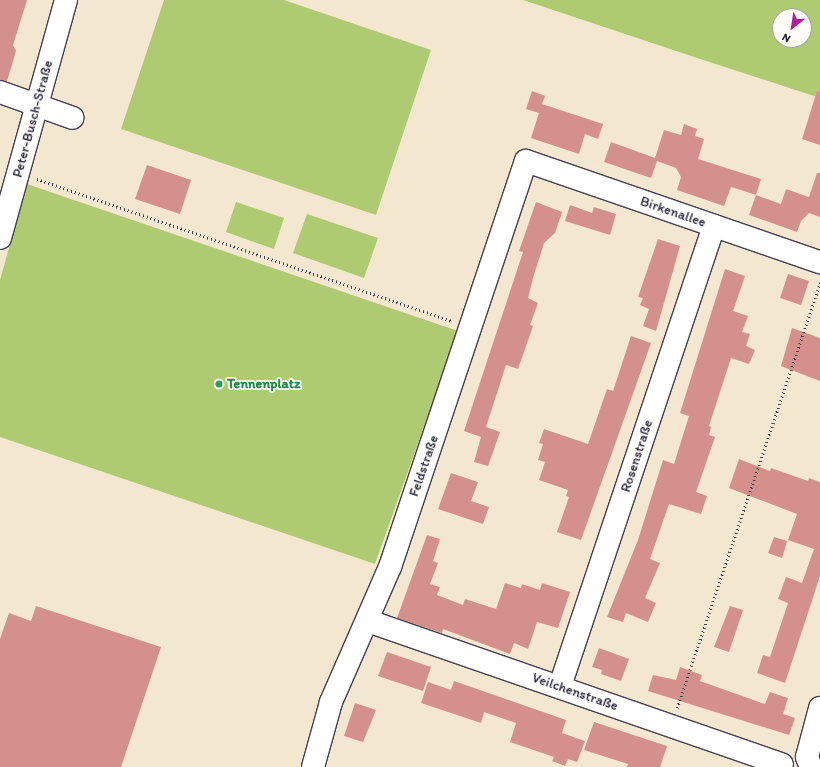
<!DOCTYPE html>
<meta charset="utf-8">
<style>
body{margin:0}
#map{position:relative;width:820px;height:767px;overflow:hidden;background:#f4e7d0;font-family:Itim,sans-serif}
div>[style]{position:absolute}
.green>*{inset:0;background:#aecb72}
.building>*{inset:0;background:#d4918b}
.path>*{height:2.5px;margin-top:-1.25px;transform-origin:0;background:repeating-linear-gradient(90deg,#424051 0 1px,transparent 0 4px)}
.roads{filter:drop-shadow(1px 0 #424051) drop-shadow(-1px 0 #424051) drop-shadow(0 1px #424051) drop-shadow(0 -1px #424051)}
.minor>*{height:22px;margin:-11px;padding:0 11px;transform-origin:11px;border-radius:11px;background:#fff}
.dots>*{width:11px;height:11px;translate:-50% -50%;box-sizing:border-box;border:2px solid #fdfcf7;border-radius:50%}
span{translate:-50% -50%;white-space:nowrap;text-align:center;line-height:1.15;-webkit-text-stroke:3.5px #fdfcf7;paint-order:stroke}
.street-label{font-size:14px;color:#22223b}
.leisure-label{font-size:14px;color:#27864d;font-weight:700}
.left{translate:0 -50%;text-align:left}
.north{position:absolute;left:772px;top:8px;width:40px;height:40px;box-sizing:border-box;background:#fdfcf7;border:1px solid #a5a5ac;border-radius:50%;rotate:210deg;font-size:11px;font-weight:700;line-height:16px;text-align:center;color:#22223b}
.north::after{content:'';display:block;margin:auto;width:14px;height:18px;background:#b5179e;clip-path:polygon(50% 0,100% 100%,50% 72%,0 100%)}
</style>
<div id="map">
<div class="green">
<div style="clip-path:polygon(164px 0,284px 0,431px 50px,376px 215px,121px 129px)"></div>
<div style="clip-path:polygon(evenodd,523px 0,820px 0,820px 98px,691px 56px,523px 0,780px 16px,804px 16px,804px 40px,780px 40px,780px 16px)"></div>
<div style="clip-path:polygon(27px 184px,458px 331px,375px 564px,0 437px,0 280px)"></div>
<div style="clip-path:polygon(236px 202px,284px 218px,274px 249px,226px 232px)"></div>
<div style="clip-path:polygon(307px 214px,378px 238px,364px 278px,293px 253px)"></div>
</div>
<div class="building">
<div style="clip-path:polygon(0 0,27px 0,13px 45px,16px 51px,7px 81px,0 80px)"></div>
<div style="clip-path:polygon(532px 91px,545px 96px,542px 104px,603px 124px,598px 139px,585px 134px,579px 154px,531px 138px,539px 113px,526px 109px)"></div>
<div style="clip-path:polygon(817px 91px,820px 92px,820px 145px,802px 139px)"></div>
<div style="clip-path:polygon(684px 124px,697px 129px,695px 136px,704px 139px,698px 159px,761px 179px,756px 195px,781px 204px,786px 189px,809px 197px,817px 173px,820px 173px,820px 217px,809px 213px,801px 221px,797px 232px,749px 215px,756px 195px,744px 191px,731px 187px,724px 206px,677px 190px,681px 177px,676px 168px,657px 161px,651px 178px,604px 162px,611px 142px,655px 158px,664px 130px,681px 135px)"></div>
<div style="clip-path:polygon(147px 165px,191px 180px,180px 214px,135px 199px)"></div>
<div style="clip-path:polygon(536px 202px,562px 212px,555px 233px,544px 243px,533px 278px,528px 298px,538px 303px,530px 325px,533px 326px,518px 369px,506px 365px,486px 427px,500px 432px,488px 466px,474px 462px,481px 437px,464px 431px,523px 252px,519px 251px)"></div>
<div style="clip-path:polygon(570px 205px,592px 213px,594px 207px,616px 214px,610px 235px,565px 221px)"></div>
<div style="clip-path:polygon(658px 239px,680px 246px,656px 331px,643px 326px,649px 309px,640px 305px,643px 298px,638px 297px)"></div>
<div style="clip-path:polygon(725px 269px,745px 276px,733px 311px,748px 316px,742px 332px,750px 334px,746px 346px,755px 350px,749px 364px,731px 358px,709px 426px,711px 427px,709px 435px,715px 437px,696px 492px,707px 496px,701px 514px,669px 504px,650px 559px,660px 563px,645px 598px,656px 603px,648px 622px,626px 613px,623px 622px,607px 617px,638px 540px,663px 460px,674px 464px,689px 416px,680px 413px)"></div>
<div style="clip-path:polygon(788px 274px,809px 281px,801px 305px,780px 298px)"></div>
<div style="clip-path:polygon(792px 328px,820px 338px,820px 381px,781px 366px)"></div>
<div style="clip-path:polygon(631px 336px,651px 343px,581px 540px,557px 532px,569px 497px,566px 496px,568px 490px,539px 480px,545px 462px,538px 460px,543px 444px,539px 443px,544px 429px,588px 444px,607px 389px,613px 391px)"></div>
<div style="clip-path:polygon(739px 459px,770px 471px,771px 468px,808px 481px,809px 478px,820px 482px,820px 576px,785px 683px,757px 673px,763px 655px,770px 657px,788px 603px,778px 599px,786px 577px,802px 583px,814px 549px,788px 540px,797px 514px,729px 488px)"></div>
<div style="clip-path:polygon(451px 473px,478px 482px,471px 501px,489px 507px,483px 524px,438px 509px)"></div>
<div style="clip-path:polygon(427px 535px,440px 539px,433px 561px,438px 563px,430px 584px,440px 587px,437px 595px,463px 605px,465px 599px,496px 609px,505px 583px,521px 588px,522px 584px,540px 590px,542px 583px,570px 592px,558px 628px,537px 622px,528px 649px,514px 643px,510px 654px,443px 629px,442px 633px,397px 618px)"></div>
<div style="clip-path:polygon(774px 537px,787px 541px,782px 558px,768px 553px)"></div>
<div style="clip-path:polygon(36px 606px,161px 647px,121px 767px,0 767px,0 639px,9px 613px,31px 621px)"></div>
<div style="clip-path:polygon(730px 606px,743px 610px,729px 652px,714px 647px)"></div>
<div style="clip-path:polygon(599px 648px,629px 659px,621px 681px,601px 674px,602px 670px,592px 667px)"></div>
<div style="clip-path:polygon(387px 652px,431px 667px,423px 691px,378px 676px)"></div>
<div style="clip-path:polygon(680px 667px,702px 675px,700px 681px,765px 704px,770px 692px,788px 698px,783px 714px,795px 718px,789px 735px,648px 691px,653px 675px,676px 680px)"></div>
<div style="clip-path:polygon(454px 681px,566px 720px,562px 733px,585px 741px,577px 762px,568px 759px,565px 766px,552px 761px,554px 757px,510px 742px,516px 723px,484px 712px,481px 723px,421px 703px,428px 682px,451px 690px)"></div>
<div style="clip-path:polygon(355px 703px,376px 710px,363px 742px,344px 736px)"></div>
<div style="clip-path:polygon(594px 722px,667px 746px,660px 767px,627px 767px,628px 764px,584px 750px)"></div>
</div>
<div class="path">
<div style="left:37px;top:179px;width:439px;rotate:18.9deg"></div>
<div style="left:677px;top:708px;width:449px;rotate:-71.4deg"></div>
</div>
<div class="roads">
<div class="minor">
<div style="left:0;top:92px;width:77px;rotate:19.6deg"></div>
<div style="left:0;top:238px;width:247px;rotate:-74.5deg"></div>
<div style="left:368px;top:621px;width:438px;rotate:19.1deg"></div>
<div style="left:560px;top:686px;width:485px;rotate:-71.5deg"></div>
<div style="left:313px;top:767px;width:67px;rotate:-74.5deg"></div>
<div style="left:331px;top:702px;width:147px;rotate:-66.4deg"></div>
<div style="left:390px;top:567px;width:428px;rotate:-71.5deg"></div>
<div style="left:526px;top:161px;width:311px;rotate:19deg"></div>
<div style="left:811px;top:767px;width:11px;rotate:-112deg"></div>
<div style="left:807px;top:757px;width:51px;rotate:-75.1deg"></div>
</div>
</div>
<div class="dots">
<div style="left:219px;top:384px;background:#2e9e5b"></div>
</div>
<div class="street-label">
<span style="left:33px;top:119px;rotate:-75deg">Peter-Busch-Straße</span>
<span style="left:673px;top:212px;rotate:19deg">Birkenallee</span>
<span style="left:637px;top:456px;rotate:-72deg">Rosenstraße</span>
<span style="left:424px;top:466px;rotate:-71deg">Feldstraße</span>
<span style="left:575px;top:692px;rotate:19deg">Veilchenstraße</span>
</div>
<div class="leisure-label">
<span class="left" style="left:227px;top:384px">Tennenplatz</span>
</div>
<div class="north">N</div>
</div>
